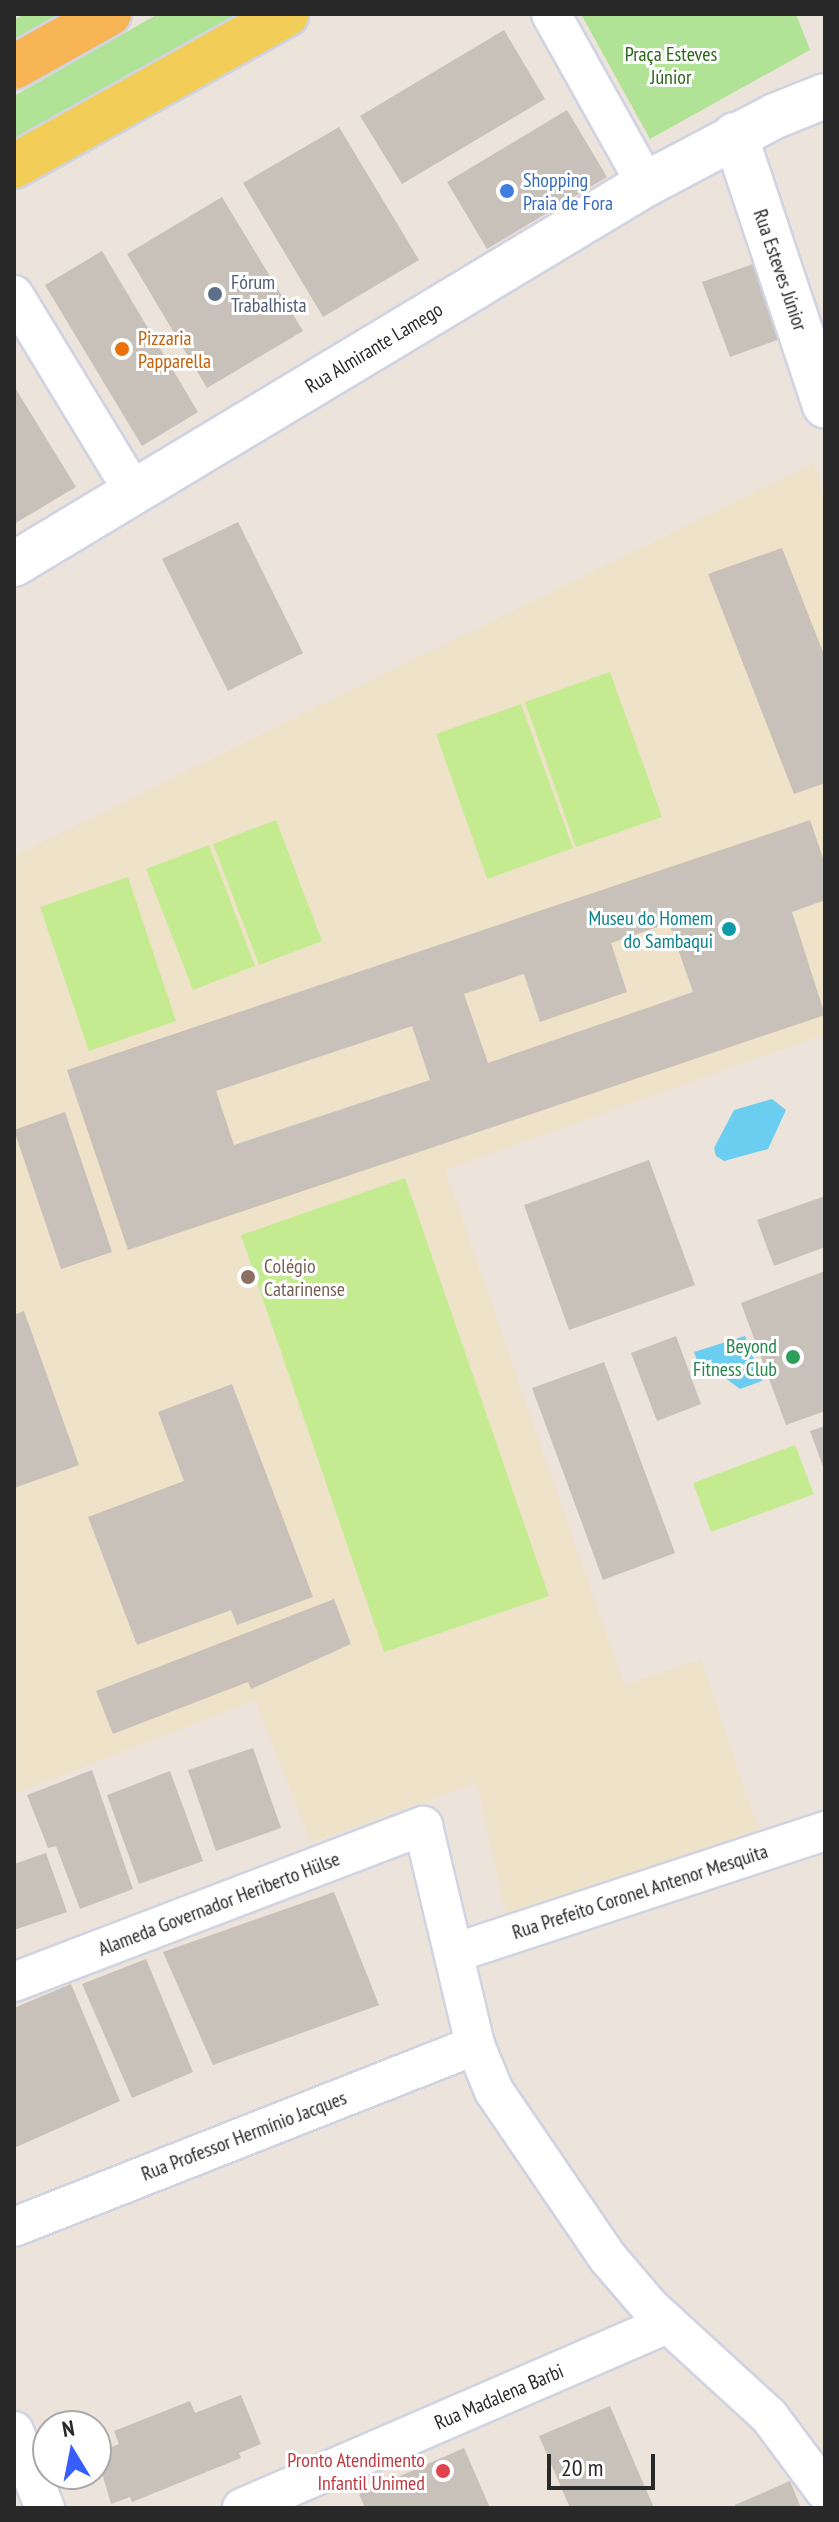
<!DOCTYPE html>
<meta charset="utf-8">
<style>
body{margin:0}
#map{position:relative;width:839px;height:2522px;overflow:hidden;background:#ece4db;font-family:"PT Sans Narrow",sans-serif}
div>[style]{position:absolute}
.education>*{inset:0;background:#eee2c9}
.green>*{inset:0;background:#b1e396}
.pitch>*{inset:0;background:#c5eb91}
.water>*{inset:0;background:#6bcdf0}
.building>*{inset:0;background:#c7c1ba}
.roads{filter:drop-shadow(2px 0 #d0d3e2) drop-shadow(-2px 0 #d0d3e2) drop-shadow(0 2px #d0d3e2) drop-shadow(0 -2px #d0d3e2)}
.minor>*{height:38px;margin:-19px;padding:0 19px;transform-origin:19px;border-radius:19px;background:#fff}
.tertiary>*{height:44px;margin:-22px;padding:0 22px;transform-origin:22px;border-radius:22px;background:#fff}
.secondary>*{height:44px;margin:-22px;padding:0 22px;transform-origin:22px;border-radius:22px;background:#fff}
.primary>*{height:44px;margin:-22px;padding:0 22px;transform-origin:22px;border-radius:22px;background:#f2ce59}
.trunk>*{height:44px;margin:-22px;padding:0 22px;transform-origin:22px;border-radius:22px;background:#f8b556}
.dots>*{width:22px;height:22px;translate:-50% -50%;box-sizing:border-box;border:4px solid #fff;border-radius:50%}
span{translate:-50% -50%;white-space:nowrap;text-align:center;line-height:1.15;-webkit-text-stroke:6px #fff;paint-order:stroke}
.park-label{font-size:20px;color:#296719}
.shop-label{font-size:20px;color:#366cbe}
.left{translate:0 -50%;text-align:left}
.street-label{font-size:20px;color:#292929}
.service-label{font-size:20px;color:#4e5e75}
.food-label{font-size:20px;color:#c56008}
.culture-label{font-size:20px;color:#0d838f}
.right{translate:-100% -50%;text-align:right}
.education-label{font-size:20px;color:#785e54}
.leisure-label{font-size:20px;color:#27864d}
.health-label{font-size:20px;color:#be3a42}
.frame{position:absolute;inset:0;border:16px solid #292929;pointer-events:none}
.north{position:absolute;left:32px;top:2410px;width:80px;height:80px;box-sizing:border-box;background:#fff;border:2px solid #a9a9a9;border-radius:50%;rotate:350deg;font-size:22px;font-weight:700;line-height:32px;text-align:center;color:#292929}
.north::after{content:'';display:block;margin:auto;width:28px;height:36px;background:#375dfc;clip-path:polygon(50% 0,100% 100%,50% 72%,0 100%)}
.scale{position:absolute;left:547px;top:2454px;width:108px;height:36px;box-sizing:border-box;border:4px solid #292929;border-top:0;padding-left:10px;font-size:24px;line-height:28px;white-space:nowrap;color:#292929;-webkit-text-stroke:6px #fff;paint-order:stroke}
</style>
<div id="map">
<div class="education">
<div style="clip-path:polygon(814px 463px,825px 501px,825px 1034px,445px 1170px,624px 1685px,701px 1659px,760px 1834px,506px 1914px,477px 1783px,311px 1842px,255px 1700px,14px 1794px,14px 856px)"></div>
</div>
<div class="green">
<div style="clip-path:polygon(24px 14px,62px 14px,14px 41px,14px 20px)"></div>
<div style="clip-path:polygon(158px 14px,250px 14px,14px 146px,14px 96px)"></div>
<div style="clip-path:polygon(581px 14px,796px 14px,810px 50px,650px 139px)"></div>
</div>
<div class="pitch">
<div style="clip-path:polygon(610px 672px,662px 817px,576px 847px,525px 702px)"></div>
<div style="clip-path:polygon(521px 704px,573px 848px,487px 879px,436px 734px)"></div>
<div style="clip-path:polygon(276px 820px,322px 941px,259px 965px,213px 844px)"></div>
<div style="clip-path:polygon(209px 845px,255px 966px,193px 990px,146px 869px)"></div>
<div style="clip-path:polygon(128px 877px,176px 1021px,89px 1051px,40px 907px)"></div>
<div style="clip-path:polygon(405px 1178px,549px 1596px,384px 1652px,241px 1235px)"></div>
<div style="clip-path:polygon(795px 1445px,814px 1494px,711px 1532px,693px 1483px)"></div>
</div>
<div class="water">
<div style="clip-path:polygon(772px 1099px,786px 1110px,768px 1149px,724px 1161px,716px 1156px,714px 1148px,734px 1110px)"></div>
<div style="clip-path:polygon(745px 1336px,762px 1381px,740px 1389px,709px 1366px,700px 1368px,694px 1352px)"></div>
</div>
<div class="building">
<div style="clip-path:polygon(504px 30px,545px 99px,402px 184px,360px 116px)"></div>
<div style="clip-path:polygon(567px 110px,607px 177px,487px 249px,447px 182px)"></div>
<div style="clip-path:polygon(339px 127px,419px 260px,323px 317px,243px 183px)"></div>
<div style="clip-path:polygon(222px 197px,303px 331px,207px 388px,127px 254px)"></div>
<div style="clip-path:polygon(102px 251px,198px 412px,142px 446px,45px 285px)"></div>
<div style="clip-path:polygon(753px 264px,780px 339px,730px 357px,702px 282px)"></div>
<div style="clip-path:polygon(14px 386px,76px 487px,14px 524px)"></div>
<div style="clip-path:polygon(238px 522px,303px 653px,228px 691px,162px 559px)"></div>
<div style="clip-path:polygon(782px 548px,825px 657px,825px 783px,794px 794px,708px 574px)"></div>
<div style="clip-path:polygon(evenodd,810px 820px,825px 864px,825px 900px,792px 912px,825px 1015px,128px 1250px,67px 1070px,810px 820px,669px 923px,693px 992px,488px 1063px,464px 994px,524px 974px,540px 1022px,627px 992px,611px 943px,669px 923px,810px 820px,412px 1026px,430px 1080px,234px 1145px,216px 1091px,412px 1026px)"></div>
<div style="clip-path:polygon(65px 1112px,112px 1252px,61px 1269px,14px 1130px)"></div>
<div style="clip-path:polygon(649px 1160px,695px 1285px,569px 1330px,524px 1205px)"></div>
<div style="clip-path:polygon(825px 1196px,825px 1247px,774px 1266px,757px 1220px)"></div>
<div style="clip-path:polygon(825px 1271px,825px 1411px,786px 1425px,741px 1303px)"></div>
<div style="clip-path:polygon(24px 1311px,79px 1465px,14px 1488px,14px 1315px)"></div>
<div style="clip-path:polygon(676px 1336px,701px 1404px,657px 1421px,631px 1353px)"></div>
<div style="clip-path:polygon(604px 1362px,675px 1553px,603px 1580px,532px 1388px)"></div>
<div style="clip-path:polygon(232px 1384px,313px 1597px,237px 1625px,231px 1610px,137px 1645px,88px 1517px,184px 1481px,158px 1412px)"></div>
<div style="clip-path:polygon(825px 1426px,825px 1472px,810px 1431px)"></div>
<div style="clip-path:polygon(334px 1599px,351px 1644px,251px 1689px,248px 1682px,113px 1734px,96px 1691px)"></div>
<div style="clip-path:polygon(253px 1748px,281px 1828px,216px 1851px,188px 1770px)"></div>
<div style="clip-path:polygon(92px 1770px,133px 1889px,80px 1909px,56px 1846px,48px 1848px,27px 1795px)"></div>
<div style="clip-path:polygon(170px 1771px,203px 1861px,139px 1884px,107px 1795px)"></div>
<div style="clip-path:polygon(46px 1853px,67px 1912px,14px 1930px,14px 1864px)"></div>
<div style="clip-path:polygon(334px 1892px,379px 2005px,213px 2065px,163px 1952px)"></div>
<div style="clip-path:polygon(146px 1959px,193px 2072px,132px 2098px,82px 1984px)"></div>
<div style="clip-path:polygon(71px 1984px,120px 2101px,14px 2148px,14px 2008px)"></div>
<div style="clip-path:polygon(241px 2395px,261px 2444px,239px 2453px,241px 2458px,132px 2502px,130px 2497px,111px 2504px,96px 2453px,119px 2444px,114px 2431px,190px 2401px,195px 2413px)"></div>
<div style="clip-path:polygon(610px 2406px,654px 2508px,570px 2508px,539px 2436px)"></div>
<div style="clip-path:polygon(464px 2448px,490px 2508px,365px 2508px,359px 2494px)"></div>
<div style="clip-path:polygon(790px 2481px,801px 2508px,736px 2508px,735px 2505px)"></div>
</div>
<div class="roads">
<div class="minor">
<div style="left:551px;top:14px;width:195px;rotate:60.8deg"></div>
<div style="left:14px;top:295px;width:231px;rotate:58.7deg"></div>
<div style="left:454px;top:1953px;width:391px;rotate:-18.2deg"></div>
<div style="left:14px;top:1982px;width:438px;rotate:-20.9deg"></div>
<div style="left:423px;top:1826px;width:225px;rotate:76.6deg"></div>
<div style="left:475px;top:2045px;width:50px;rotate:67.6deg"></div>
<div style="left:494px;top:2091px;width:202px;rotate:55.7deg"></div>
<div style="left:608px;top:2258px;width:66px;rotate:49.3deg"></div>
<div style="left:651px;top:2308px;width:160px;rotate:42.5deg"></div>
<div style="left:769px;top:2416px;width:94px;rotate:53.3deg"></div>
<div style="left:14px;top:2227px;width:496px;rotate:-21.5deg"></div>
<div style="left:14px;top:2431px;width:83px;rotate:68.1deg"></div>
<div style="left:242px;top:2508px;width:464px;rotate:-23.4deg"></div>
</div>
<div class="tertiary">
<div style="left:735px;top:135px;width:285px;rotate:71.6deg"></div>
</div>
<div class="secondary">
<div style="left:14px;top:564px;width:737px;rotate:-31.02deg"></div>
<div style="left:646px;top:184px;width:146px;rotate:-27.8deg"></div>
<div style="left:775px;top:116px;width:54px;rotate:-21.8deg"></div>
</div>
<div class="primary">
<div style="left:14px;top:166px;width:312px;rotate:-29.1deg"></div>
</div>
<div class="trunk">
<div style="left:14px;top:67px;width:109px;rotate:-29.2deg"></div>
</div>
</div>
<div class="dots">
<div style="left:507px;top:191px;background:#3f7fe0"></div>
<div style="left:215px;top:294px;background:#5c6f8a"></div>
<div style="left:122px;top:349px;background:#e8710a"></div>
<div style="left:729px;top:929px;background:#0f9aa8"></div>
<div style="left:248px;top:1277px;background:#8d6e63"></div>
<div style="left:793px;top:1357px;background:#2e9e5b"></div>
<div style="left:443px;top:2471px;background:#e0444e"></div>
</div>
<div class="park-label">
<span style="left:671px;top:66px">Praça Esteves<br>Júnior</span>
</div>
<div class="shop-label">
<span class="left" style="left:523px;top:192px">Shopping<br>Praia de Fora</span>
</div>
<div class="street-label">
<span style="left:780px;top:270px;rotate:71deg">Rua Esteves Júnior</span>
<span style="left:374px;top:348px;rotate:-31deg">Rua Almirante Lamego</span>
<span style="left:640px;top:1892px;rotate:-18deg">Rua Prefeito Coronel Antenor Mesquita</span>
<span style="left:219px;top:1904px;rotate:-21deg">Alameda Governador Heriberto Hülse</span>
<span style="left:244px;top:2136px;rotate:-21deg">Rua Professor Hermínio Jacques</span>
<span style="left:499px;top:2397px;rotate:-23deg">Rua Madalena Barbi</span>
</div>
<div class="service-label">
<span class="left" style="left:231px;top:294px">Fórum<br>Trabalhista</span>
</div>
<div class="food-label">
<span class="left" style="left:138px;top:350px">Pizzaria<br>Papparella</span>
</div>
<div class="culture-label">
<span class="right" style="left:713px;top:930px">Museu do Homem<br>do Sambaqui</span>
</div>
<div class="education-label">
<span class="left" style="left:264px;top:1278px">Colégio<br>Catarinense</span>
</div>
<div class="leisure-label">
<span class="right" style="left:777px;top:1358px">Beyond<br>Fitness Club</span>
</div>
<div class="health-label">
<span class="right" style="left:425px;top:2472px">Pronto Atendimento<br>Infantil Unimed</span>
</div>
<div class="frame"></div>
<div class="north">N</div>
<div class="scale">20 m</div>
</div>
